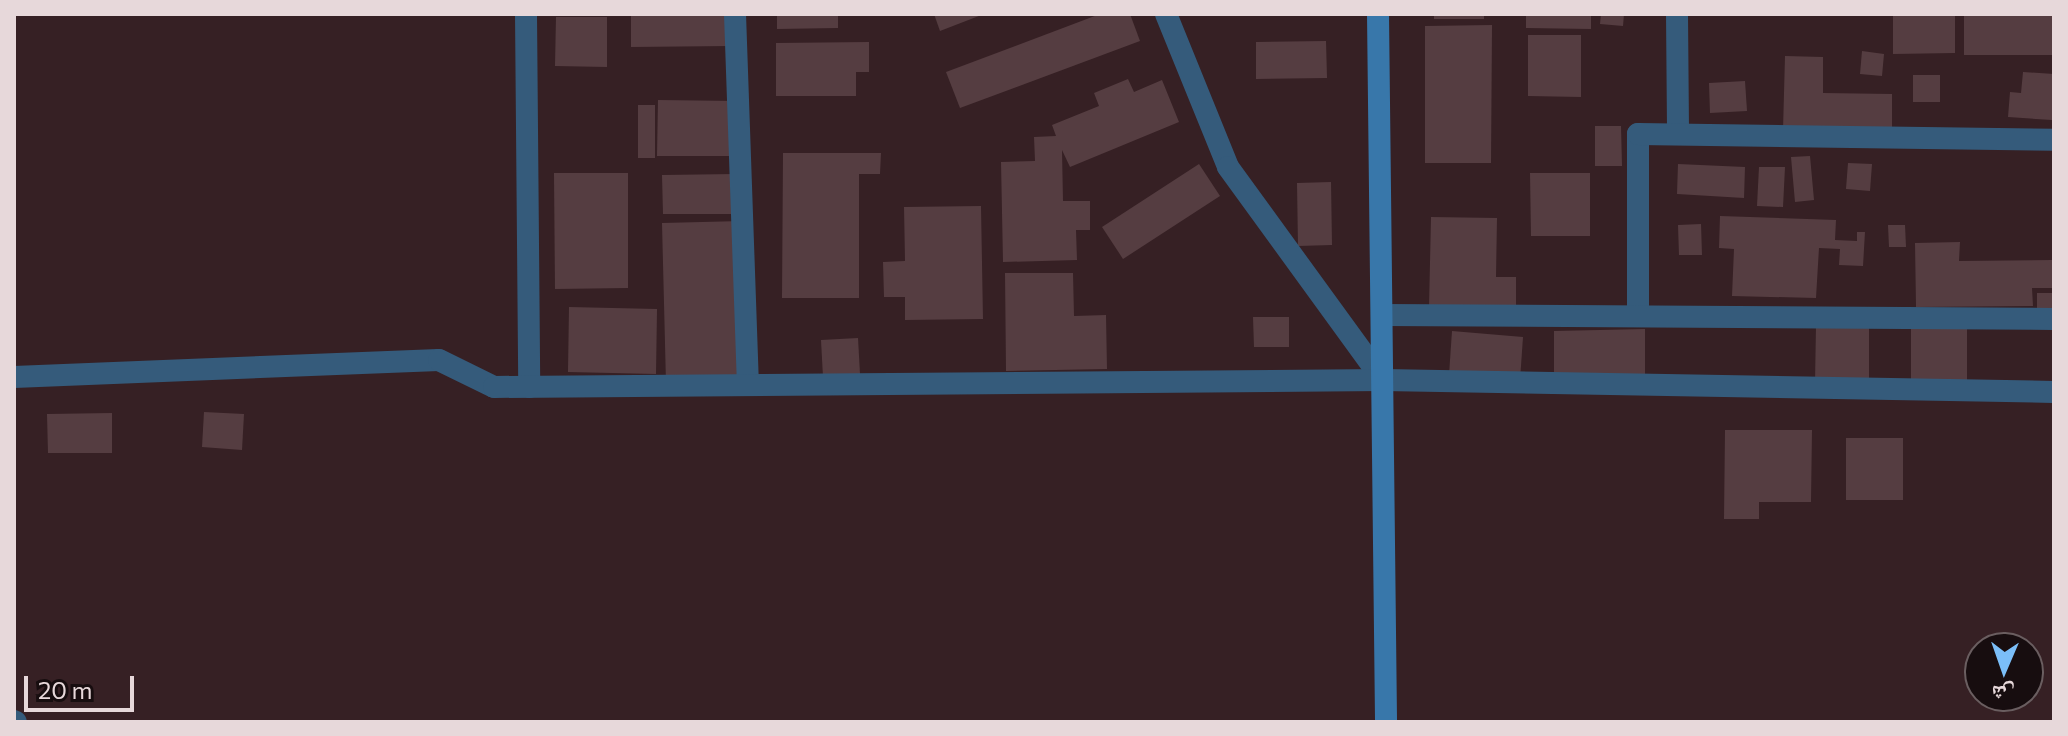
<!DOCTYPE html>
<meta charset="utf-8">
<style>
body{margin:0}
#map{position:relative;width:2068px;height:736px;overflow:hidden;background:#362024;font-family:Commissioner,"Noto Naskh Arabic",sans-serif}
div>[style]{position:absolute}
.building>*{inset:0;background:#553d41}
.minor>*{height:22px;margin:-11px;padding:0 11px;transform-origin:11px;border-radius:11px;background:#355b7b}
.secondary>*{height:22px;margin:-11px;padding:0 11px;transform-origin:11px;border-radius:11px;background:#3877aa}
span{translate:-50% -50%;white-space:nowrap;text-align:center;line-height:1.15;-webkit-text-stroke:8px #170d0f;paint-order:stroke}
.frame{position:absolute;inset:0;border:16px solid #e7d8da;pointer-events:none}
.north{position:absolute;left:1964px;top:632px;width:80px;height:80px;box-sizing:border-box;background:#170d0f;border:2px solid #6a5e60;border-radius:50%;rotate:182deg;font-size:22px;font-weight:700;line-height:32px;text-align:center;color:#e7d8da}
.north::after{content:'';display:block;margin:auto;width:28px;height:36px;background:#7bbef8;clip-path:polygon(50% 0,100% 100%,50% 72%,0 100%)}
.scale{position:absolute;left:24px;top:676px;width:110px;height:36px;box-sizing:border-box;border:4px solid #e7d8da;border-top:0;padding-left:10px;font-size:24px;line-height:28px;white-space:nowrap;color:#e7d8da;-webkit-text-stroke:6px #170d0f;paint-order:stroke}
</style>
<div id="map">
<div class="building">
<div style="clip-path:polygon(631px 14px,731px 14px,731px 46px,631px 47px)"></div>
<div style="clip-path:polygon(777px 14px,838px 14px,838px 28px,777px 29px)"></div>
<div style="clip-path:polygon(934px 14px,984px 14px,940px 31px)"></div>
<div style="clip-path:polygon(1100px 14px,1130px 14px,1140px 41px,960px 108px,946px 72px)"></div>
<div style="clip-path:polygon(1434px 14px,1484px 14px,1484px 19px,1434px 19px)"></div>
<div style="clip-path:polygon(1526px 14px,1591px 14px,1591px 29px,1526px 28px)"></div>
<div style="clip-path:polygon(1601px 14px,1624px 14px,1623px 26px,1600px 24px)"></div>
<div style="clip-path:polygon(1893px 14px,1955px 14px,1955px 53px,1893px 54px)"></div>
<div style="clip-path:polygon(1964px 14px,2054px 14px,2054px 55px,1964px 55px)"></div>
<div style="clip-path:polygon(556px 17px,607px 17px,607px 67px,555px 66px)"></div>
<div style="clip-path:polygon(1492px 25px,1491px 163px,1425px 163px,1425px 26px)"></div>
<div style="clip-path:polygon(1528px 35px,1581px 35px,1581px 97px,1528px 96px)"></div>
<div style="clip-path:polygon(1326px 41px,1327px 78px,1256px 79px,1256px 42px)"></div>
<div style="clip-path:polygon(869px 42px,869px 72px,856px 72px,856px 96px,776px 96px,776px 43px)"></div>
<div style="clip-path:polygon(1862px 51px,1884px 54px,1882px 76px,1860px 74px)"></div>
<div style="clip-path:polygon(1785px 56px,1823px 57px,1823px 93px,1892px 94px,1892px 132px,1783px 130px)"></div>
<div style="clip-path:polygon(2023px 72px,2054px 74px,2052px 120px,2008px 117px,2010px 92px,2021px 93px)"></div>
<div style="clip-path:polygon(1913px 75px,1940px 75px,1940px 102px,1913px 102px)"></div>
<div style="clip-path:polygon(1128px 79px,1134px 92px,1162px 80px,1179px 122px,1070px 167px,1062px 150px,1063px 201px,1090px 201px,1090px 230px,1076px 230px,1077px 260px,1003px 262px,1001px 162px,1035px 161px,1034px 137px,1056px 136px,1052px 125px,1099px 106px,1094px 93px)"></div>
<div style="clip-path:polygon(1745px 81px,1747px 111px,1710px 113px,1709px 83px)"></div>
<div style="clip-path:polygon(658px 100px,737px 101px,736px 156px,657px 156px)"></div>
<div style="clip-path:polygon(638px 105px,655px 105px,655px 158px,638px 158px)"></div>
<div style="clip-path:polygon(1595px 126px,1621px 126px,1622px 166px,1595px 166px)"></div>
<div style="clip-path:polygon(783px 153px,881px 153px,880px 174px,859px 174px,859px 298px,782px 298px)"></div>
<div style="clip-path:polygon(1810px 156px,1814px 200px,1795px 202px,1791px 157px)"></div>
<div style="clip-path:polygon(1848px 163px,1872px 164px,1870px 191px,1846px 189px)"></div>
<div style="clip-path:polygon(1199px 164px,1220px 196px,1123px 259px,1102px 227px)"></div>
<div style="clip-path:polygon(1678px 164px,1745px 167px,1744px 198px,1677px 194px)"></div>
<div style="clip-path:polygon(1759px 167px,1785px 167px,1783px 207px,1757px 206px)"></div>
<div style="clip-path:polygon(554px 173px,628px 173px,628px 288px,555px 289px)"></div>
<div style="clip-path:polygon(1530px 173px,1590px 173px,1590px 236px,1531px 236px)"></div>
<div style="clip-path:polygon(735px 174px,735px 214px,663px 214px,662px 175px)"></div>
<div style="clip-path:polygon(1331px 182px,1332px 245px,1298px 246px,1297px 183px)"></div>
<div style="clip-path:polygon(981px 206px,983px 319px,905px 320px,905px 297px,884px 297px,883px 262px,905px 261px,904px 207px)"></div>
<div style="clip-path:polygon(1720px 216px,1836px 220px,1835px 240px,1857px 241px,1857px 232px,1865px 232px,1863px 266px,1839px 265px,1840px 249px,1819px 248px,1816px 298px,1732px 296px,1734px 249px,1719px 248px)"></div>
<div style="clip-path:polygon(1431px 217px,1497px 218px,1496px 277px,1516px 277px,1516px 309px,1429px 308px)"></div>
<div style="clip-path:polygon(742px 221px,744px 381px,666px 383px,662px 223px)"></div>
<div style="clip-path:polygon(1701px 224px,1702px 255px,1679px 255px,1678px 225px)"></div>
<div style="clip-path:polygon(1888px 225px,1905px 225px,1906px 247px,1889px 247px)"></div>
<div style="clip-path:polygon(1960px 242px,1959px 261px,2052px 260px,2053px 288px,2032px 288px,2033px 306px,1916px 307px,1915px 243px)"></div>
<div style="clip-path:polygon(1005px 273px,1073px 273px,1074px 316px,1106px 315px,1107px 369px,1006px 371px)"></div>
<div style="clip-path:polygon(2037px 293px,2054px 293px,2054px 313px,2037px 313px)"></div>
<div style="clip-path:polygon(569px 307px,657px 309px,656px 374px,568px 372px)"></div>
<div style="clip-path:polygon(1253px 317px,1289px 317px,1289px 347px,1254px 347px)"></div>
<div style="clip-path:polygon(1816px 326px,1869px 327px,1869px 384px,1815px 383px)"></div>
<div style="clip-path:polygon(1911px 327px,1967px 327px,1967px 381px,1911px 380px)"></div>
<div style="clip-path:polygon(1645px 329px,1645px 375px,1554px 377px,1554px 331px)"></div>
<div style="clip-path:polygon(1452px 331px,1523px 337px,1520px 380px,1449px 375px)"></div>
<div style="clip-path:polygon(858px 338px,860px 374px,823px 377px,821px 340px)"></div>
<div style="clip-path:polygon(204px 412px,244px 414px,242px 450px,202px 447px)"></div>
<div style="clip-path:polygon(112px 413px,112px 453px,48px 453px,47px 414px)"></div>
<div style="clip-path:polygon(1725px 430px,1812px 430px,1811px 502px,1759px 502px,1759px 519px,1724px 519px)"></div>
<div style="clip-path:polygon(1846px 438px,1903px 438px,1903px 500px,1846px 500px)"></div>
</div>
<div class="minor">
<div style="left:526px;top:14px;width:373px;rotate:89.5deg"></div>
<div style="left:735px;top:14px;width:371px;rotate:88deg"></div>
<div style="left:1166px;top:14px;width:165px;rotate:67.9deg"></div>
<div style="left:1228px;top:167px;width:263px;rotate:54deg"></div>
<div style="left:1677px;top:14px;width:119px;rotate:89.5deg"></div>
<div style="left:1638px;top:314px;width:180px;rotate:-90deg"></div>
<div style="left:1638px;top:134px;width:416px;rotate:0.8deg"></div>
<div style="left:1382px;top:315px;width:672px;rotate:0.34deg"></div>
<div style="left:14px;top:377px;width:425px;rotate:-2.3deg"></div>
<div style="left:439px;top:360px;width:61px;rotate:26.1deg"></div>
<div style="left:494px;top:387px;width:889px;rotate:-0.45deg"></div>
<div style="left:1383px;top:380px;width:671px;rotate:1.02deg"></div>
<div style="left:14px;top:721px;width:2px;rotate:27deg"></div>
</div>
<div class="secondary">
<div style="left:1378px;top:14px;width:708px;rotate:89.35deg"></div>
</div>
<div class="frame"></div>
<div class="north">ش</div>
<div class="scale">20 m</div>
</div>
